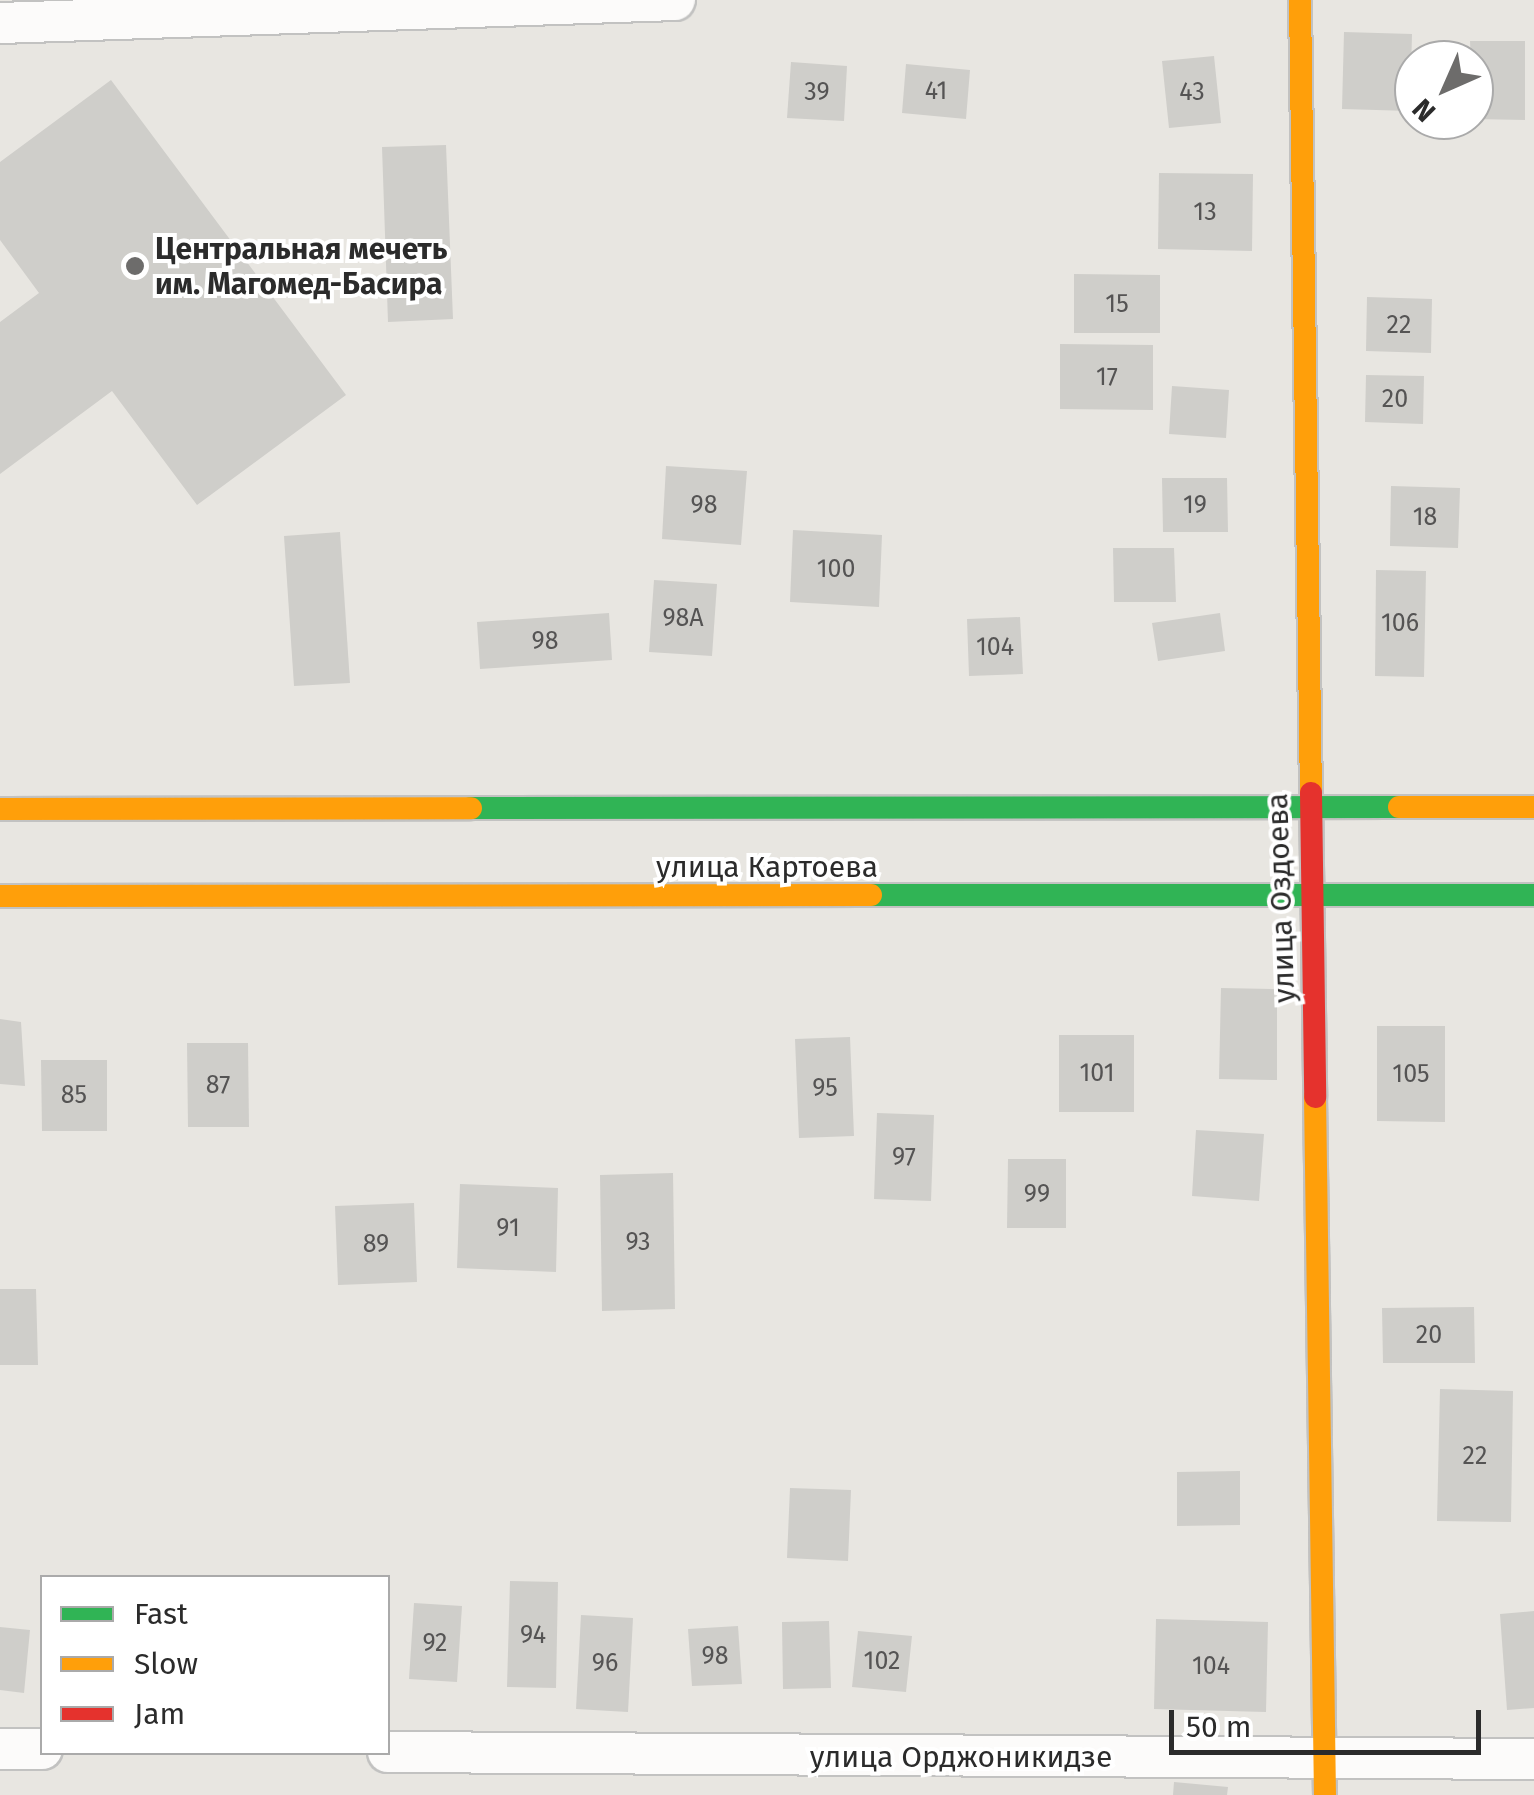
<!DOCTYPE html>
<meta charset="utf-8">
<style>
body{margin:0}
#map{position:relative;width:1534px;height:1795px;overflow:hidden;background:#e8e6e1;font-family:"Fira Sans",sans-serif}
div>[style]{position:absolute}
.building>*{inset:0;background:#cfceca}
.roads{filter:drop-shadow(2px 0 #c2c2c1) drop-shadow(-2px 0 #c2c2c1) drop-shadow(0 2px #c2c2c1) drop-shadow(0 -2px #c2c2c1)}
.street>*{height:40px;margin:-20px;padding:0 20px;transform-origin:20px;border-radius:20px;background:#fcfbfa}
.fast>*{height:22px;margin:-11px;padding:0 11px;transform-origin:11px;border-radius:11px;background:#30b455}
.slow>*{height:22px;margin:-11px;padding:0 11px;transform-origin:11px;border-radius:11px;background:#ff9f0a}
.jam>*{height:22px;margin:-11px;padding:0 11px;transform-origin:11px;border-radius:11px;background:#e5322d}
.dots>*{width:28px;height:28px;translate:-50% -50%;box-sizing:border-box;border:5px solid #fff;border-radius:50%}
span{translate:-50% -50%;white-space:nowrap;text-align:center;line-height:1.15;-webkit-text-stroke:8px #fff;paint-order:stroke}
.number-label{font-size:25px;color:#555454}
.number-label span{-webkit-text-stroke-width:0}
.poi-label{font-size:30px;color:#2b2b2b;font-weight:700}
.left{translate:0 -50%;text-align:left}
.street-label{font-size:30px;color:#2b2b2b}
.legend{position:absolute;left:40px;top:1575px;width:350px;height:180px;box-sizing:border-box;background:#fff;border:2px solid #aaa;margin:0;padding:12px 18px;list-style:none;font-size:30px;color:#2b2b2b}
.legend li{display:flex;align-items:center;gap:20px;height:50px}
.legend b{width:50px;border:2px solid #aaa}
.north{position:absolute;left:1394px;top:40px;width:100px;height:100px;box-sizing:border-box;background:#fff;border:2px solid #aaa;border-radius:50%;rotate:225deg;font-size:28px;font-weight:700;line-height:40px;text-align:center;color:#2b2b2b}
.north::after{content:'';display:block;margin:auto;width:35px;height:45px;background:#6d6c6b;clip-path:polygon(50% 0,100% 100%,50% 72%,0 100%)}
.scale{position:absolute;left:1169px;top:1710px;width:312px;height:45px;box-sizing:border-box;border:5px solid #2b2b2b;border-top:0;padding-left:12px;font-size:30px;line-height:35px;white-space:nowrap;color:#2b2b2b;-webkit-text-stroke:8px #fff;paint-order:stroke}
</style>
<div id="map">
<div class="building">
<div style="clip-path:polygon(1344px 32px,1412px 34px,1410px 111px,1342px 109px)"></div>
<div style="clip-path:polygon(1470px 41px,1525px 41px,1525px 120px,1474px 119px)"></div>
<div style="clip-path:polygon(1214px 56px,1221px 123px,1169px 128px,1162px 61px)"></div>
<div style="clip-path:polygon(791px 62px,847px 66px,844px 121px,787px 118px)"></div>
<div style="clip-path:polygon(906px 64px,970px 70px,966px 119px,902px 113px)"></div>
<div style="clip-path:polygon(111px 80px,346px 395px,197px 505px,112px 391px,0 474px,0 322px,39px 293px,0 240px,0 162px)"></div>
<div style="clip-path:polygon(446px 145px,453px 319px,388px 322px,382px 147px)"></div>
<div style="clip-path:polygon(1159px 173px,1253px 174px,1252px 251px,1158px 249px)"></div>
<div style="clip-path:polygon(1074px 274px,1160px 275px,1160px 333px,1074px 333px)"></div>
<div style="clip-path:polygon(1367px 297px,1432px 299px,1431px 353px,1366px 351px)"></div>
<div style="clip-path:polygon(1060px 344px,1153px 345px,1153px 410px,1060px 409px)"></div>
<div style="clip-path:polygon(1366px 375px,1424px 376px,1423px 424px,1365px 422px)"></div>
<div style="clip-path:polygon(1172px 386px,1229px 390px,1226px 438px,1169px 434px)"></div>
<div style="clip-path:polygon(666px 466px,747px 471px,741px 545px,662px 539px)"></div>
<div style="clip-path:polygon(1162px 478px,1227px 478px,1228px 532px,1163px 532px)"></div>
<div style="clip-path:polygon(1391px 486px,1460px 488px,1458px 548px,1390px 546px)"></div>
<div style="clip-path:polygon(793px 530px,882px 535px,879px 607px,790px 602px)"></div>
<div style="clip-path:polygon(340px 532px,350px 683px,294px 686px,284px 536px)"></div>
<div style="clip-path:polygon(1113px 548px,1174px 548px,1176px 602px,1114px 602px)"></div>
<div style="clip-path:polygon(1376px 570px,1426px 571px,1424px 677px,1375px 676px)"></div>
<div style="clip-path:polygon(654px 580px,717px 584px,712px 656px,649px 652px)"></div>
<div style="clip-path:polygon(609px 613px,612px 660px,480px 669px,477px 622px)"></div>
<div style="clip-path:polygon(1220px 613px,1225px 651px,1158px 661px,1152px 623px)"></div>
<div style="clip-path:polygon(1020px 617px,1023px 674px,969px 676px,967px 619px)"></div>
<div style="clip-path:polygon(1221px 988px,1277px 989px,1277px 1080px,1219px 1079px)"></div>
<div style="clip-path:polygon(0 1019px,21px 1022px,25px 1086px,0 1084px)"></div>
<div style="clip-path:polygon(1377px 1026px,1445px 1026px,1445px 1122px,1377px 1121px)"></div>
<div style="clip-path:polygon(1059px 1035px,1134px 1035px,1134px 1112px,1059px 1112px)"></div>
<div style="clip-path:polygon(850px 1037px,854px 1136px,799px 1138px,795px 1039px)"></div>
<div style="clip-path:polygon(187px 1043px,248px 1043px,249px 1127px,188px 1127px)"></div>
<div style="clip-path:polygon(41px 1060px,107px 1060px,107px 1131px,42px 1131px)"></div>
<div style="clip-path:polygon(877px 1113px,934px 1115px,931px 1201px,874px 1199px)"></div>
<div style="clip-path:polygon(1196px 1130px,1264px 1134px,1259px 1201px,1192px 1196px)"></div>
<div style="clip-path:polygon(1008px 1159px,1066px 1159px,1066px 1228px,1007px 1228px)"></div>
<div style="clip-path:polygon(673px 1173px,675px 1309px,602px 1311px,600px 1175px)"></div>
<div style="clip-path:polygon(460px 1184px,558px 1188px,556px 1272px,457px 1268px)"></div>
<div style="clip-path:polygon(414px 1203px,417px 1282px,338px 1285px,335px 1206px)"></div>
<div style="clip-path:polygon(0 1289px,36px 1289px,38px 1365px,0 1365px)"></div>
<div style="clip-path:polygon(1474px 1307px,1475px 1363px,1383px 1363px,1382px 1308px)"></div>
<div style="clip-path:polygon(1440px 1389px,1513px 1391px,1511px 1522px,1437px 1521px)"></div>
<div style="clip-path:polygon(1240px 1471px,1240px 1525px,1177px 1526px,1177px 1472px)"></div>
<div style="clip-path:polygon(790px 1488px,851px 1490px,848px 1561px,787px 1558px)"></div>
<div style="clip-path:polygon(510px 1581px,558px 1582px,556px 1688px,507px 1687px)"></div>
<div style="clip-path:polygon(414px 1603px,462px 1606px,457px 1682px,409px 1679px)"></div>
<div style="clip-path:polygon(1534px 1611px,1534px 1708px,1507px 1710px,1500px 1614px)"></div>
<div style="clip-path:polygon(581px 1615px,633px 1618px,628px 1712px,576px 1709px)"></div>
<div style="clip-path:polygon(1156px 1619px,1268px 1622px,1266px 1712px,1154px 1709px)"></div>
<div style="clip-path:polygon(829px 1621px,831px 1688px,783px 1689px,782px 1622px)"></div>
<div style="clip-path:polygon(738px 1626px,742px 1684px,692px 1686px,688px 1629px)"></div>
<div style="clip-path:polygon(0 1627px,30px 1630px,24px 1693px,0 1690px)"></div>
<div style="clip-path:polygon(858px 1631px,912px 1636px,906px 1692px,852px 1687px)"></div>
<div style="clip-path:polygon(1174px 1782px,1228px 1787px,1227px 1795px,1173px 1795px)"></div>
</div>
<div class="roads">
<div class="street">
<div style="left:0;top:23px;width:675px;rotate:-1.95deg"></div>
<div style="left:0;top:1749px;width:42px"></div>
<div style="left:388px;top:1752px;width:1146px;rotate:0.35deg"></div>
</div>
<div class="fast">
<div style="left:471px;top:808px;width:928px;rotate:-0.06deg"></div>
<div style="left:871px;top:895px;width:663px"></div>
</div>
<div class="slow">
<div style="left:1300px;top:0;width:793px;rotate:89.21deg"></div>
<div style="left:1399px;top:807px;width:135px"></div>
<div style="left:0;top:809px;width:471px;rotate:-0.1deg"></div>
<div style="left:0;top:896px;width:871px;rotate:-0.07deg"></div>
<div style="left:1315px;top:1097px;width:698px;rotate:89.18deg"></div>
</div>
<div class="jam">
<div style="left:1311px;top:793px;width:304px;rotate:89.2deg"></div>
</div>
</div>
<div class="dots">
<div style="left:135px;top:266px;background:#6d6c6b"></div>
</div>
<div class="number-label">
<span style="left:936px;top:91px">41</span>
<span style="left:817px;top:92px">39</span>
<span style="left:1192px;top:92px">43</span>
<span style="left:1205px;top:212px">13</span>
<span style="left:1117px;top:304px">15</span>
<span style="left:1399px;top:325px">22</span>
<span style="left:1107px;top:377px">17</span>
<span style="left:1395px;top:399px">20</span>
<span style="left:704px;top:505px">98</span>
<span style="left:1195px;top:505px">19</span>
<span style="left:1425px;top:517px">18</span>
<span style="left:836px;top:569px">100</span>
<span style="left:683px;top:618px">98А</span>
<span style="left:1400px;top:623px">106</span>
<span style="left:545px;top:641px">98</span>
<span style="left:995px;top:647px">104</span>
<span style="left:1097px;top:1073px">101</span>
<span style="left:1411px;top:1074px">105</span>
<span style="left:218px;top:1085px">87</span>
<span style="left:825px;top:1088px">95</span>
<span style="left:74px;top:1095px">85</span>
<span style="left:904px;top:1157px">97</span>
<span style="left:1037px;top:1194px">99</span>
<span style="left:508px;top:1228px">91</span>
<span style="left:638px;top:1242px">93</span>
<span style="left:376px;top:1244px">89</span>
<span style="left:1429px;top:1335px">20</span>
<span style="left:1475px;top:1456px">22</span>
<span style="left:533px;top:1635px">94</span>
<span style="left:435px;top:1643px">92</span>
<span style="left:715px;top:1656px">98</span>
<span style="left:882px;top:1661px">102</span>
<span style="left:605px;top:1663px">96</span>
<span style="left:1211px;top:1666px">104</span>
</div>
<div class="poi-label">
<span class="left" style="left:155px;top:266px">Центральная мечеть<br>им. Магомед-Басира</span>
</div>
<div class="street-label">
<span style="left:767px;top:867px">улица Картоева</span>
<span style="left:1281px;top:898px;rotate:-92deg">улица Оздоева</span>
<span style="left:961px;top:1757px">улица Орджоникидзе</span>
</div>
<ul class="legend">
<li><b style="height:12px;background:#30b455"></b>Fast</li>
<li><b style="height:12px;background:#ff9f0a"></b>Slow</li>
<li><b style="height:12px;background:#e5322d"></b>Jam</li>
</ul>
<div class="north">N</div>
<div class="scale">50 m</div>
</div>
